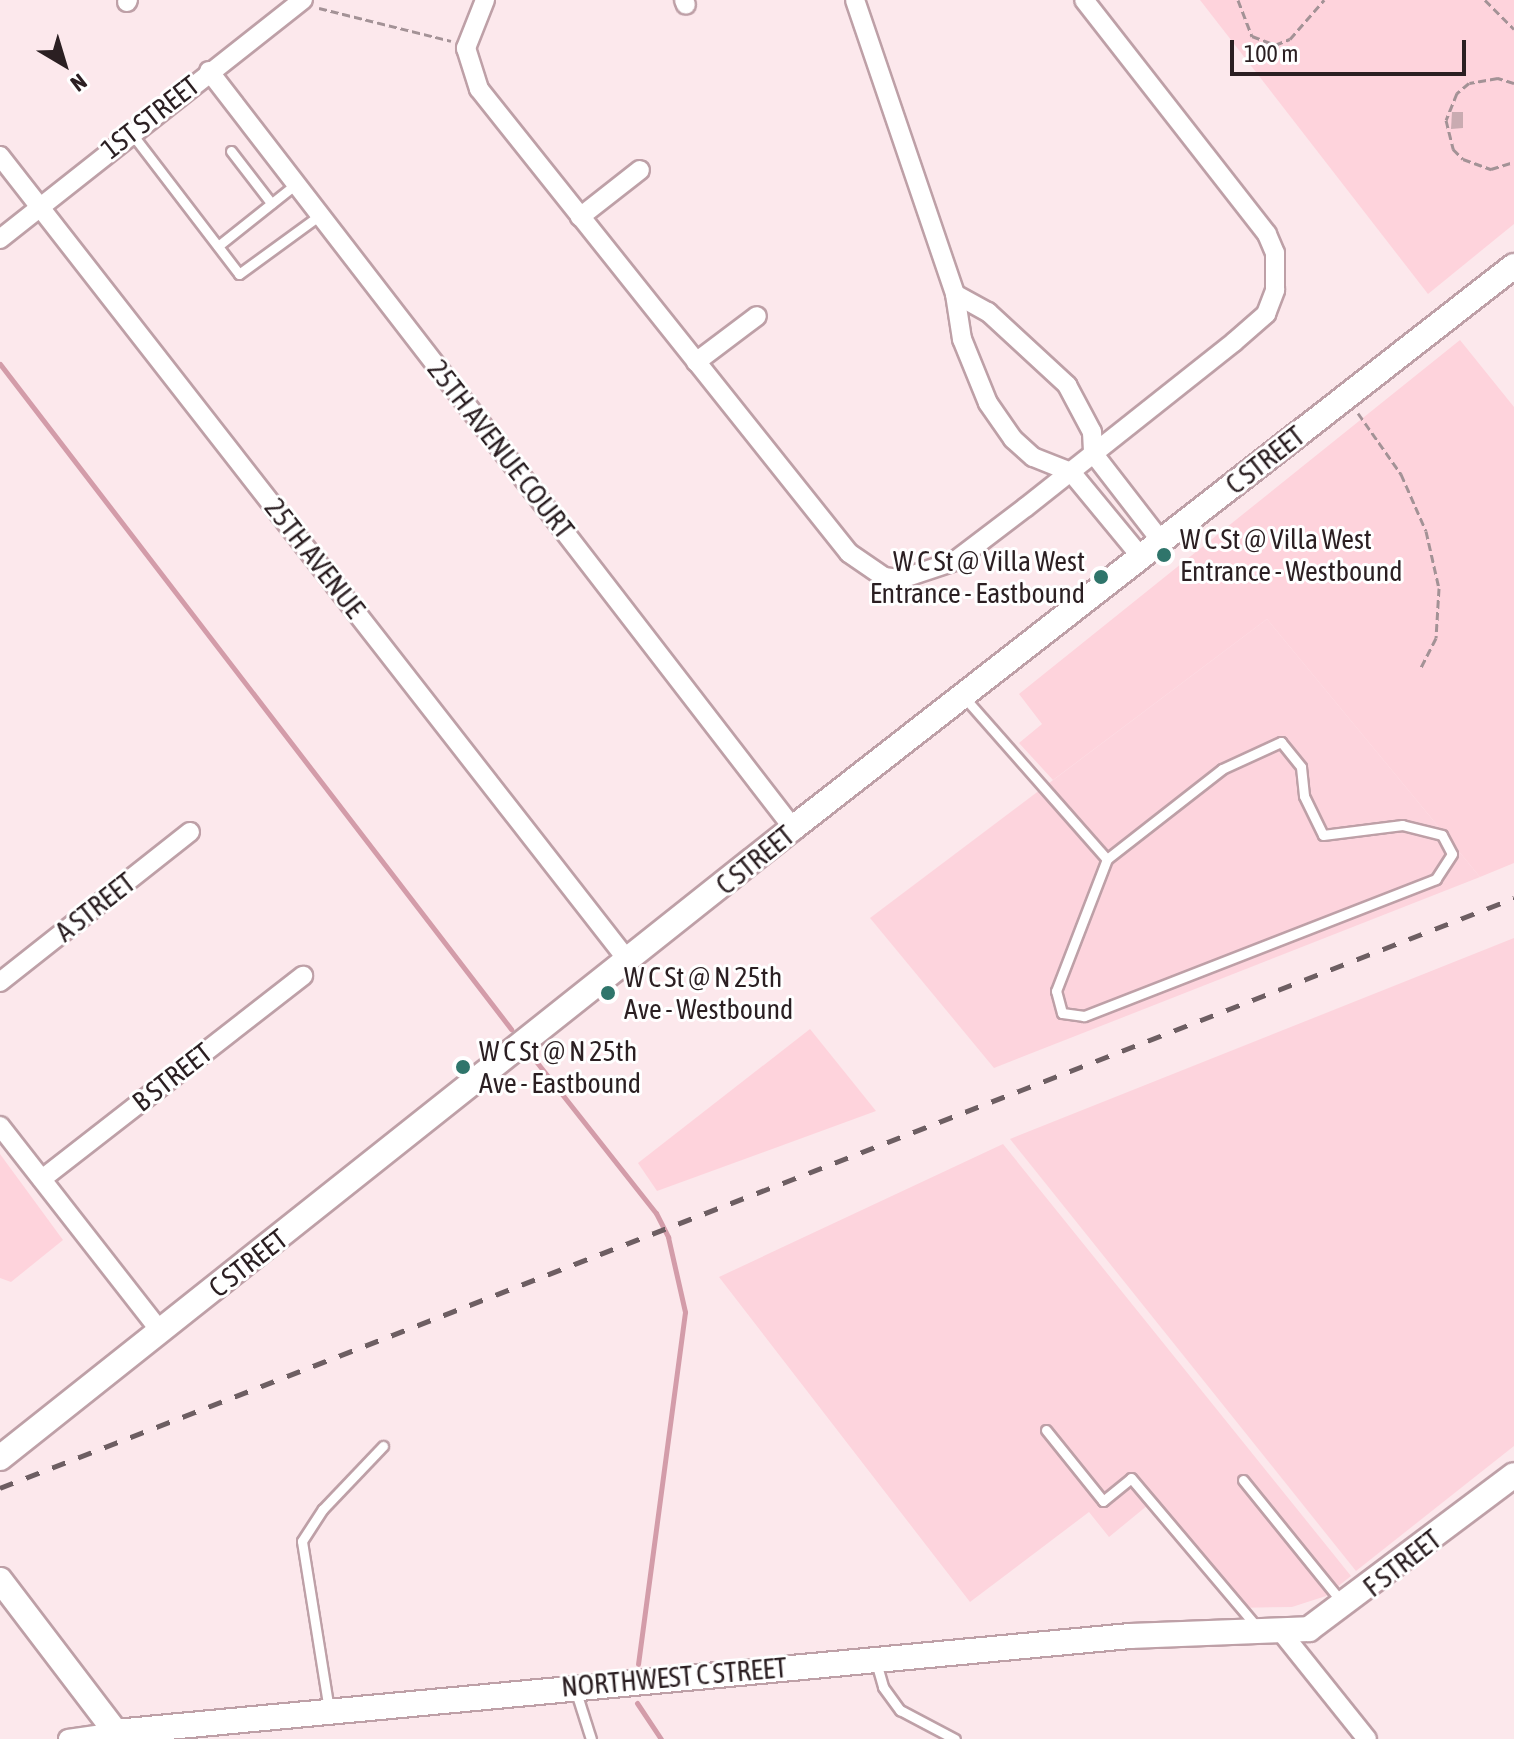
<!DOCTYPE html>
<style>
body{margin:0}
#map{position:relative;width:1514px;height:1739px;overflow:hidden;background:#fce8ec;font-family:"Asap Condensed",sans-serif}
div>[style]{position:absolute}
.built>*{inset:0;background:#fdd4dd}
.green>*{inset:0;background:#fed3dc}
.stream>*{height:5px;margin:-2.5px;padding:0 2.5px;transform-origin:2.5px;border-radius:2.5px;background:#d39ca9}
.building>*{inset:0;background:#c9abb1}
.path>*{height:3px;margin-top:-1.5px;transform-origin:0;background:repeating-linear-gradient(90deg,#a39296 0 8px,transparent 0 12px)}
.roads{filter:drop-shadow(2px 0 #bea0a7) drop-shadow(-2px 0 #bea0a7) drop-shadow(0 2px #bea0a7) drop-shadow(0 -2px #bea0a7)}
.service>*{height:9px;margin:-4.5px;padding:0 4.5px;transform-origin:4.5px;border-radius:4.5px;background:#fff}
.minor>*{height:18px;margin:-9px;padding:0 9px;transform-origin:9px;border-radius:9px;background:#fff}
.tertiary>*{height:24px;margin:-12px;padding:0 12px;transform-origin:12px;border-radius:12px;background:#fff}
.rail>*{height:5px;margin-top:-2.5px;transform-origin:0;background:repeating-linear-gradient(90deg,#6d5e62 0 14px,transparent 0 28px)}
.dots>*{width:22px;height:22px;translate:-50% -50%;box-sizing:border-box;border:4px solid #fff;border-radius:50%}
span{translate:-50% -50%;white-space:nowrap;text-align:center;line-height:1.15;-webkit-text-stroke:6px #fff;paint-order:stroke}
.street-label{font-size:28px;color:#2b1f22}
.poi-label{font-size:28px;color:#2b1f22}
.left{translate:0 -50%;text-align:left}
.right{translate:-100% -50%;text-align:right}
.north{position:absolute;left:24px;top:24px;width:80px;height:80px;-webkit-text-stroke:6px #fff;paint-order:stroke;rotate:142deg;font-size:22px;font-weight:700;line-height:32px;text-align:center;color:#2b1f22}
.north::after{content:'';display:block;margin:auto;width:28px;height:36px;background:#2b1f22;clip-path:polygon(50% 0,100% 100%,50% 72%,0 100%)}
.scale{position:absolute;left:1230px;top:40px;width:236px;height:36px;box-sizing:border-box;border:4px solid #2b1f22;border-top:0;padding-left:10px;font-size:24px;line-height:28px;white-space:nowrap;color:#2b1f22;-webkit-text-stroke:6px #fff;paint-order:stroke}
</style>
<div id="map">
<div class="built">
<div style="clip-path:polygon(1267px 619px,1480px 877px,994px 1068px,870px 918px)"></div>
<div style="clip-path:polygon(1514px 938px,1514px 1446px,1356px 1571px,1010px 1139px)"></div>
<div style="clip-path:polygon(1003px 1144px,1351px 1576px,1326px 1596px,1292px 1607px,1233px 1608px,1148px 1505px,1109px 1537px,1089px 1512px,970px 1602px,719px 1277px)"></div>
</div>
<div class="green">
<div style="clip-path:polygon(1200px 0,1514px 0,1514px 224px,1428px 294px)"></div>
<div style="clip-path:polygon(1460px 340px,1514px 407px,1514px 863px,1480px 877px,1267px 619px,1053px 780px,1019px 743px,1042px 724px,1019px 694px)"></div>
<div style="clip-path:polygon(810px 1029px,876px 1111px,657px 1191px,638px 1163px)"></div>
<div style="clip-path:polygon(0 1154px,63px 1240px,11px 1282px,0 1278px)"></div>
</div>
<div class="stream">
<div style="left:0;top:364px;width:839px;rotate:52.46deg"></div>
<div style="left:535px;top:1060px;width:195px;rotate:51.7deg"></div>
<div style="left:656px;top:1213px;width:27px;rotate:63deg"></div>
<div style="left:668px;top:1237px;width:77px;rotate:77.2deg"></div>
<div style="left:685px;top:1312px;width:355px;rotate:97.6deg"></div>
<div style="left:637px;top:1703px;width:43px;rotate:56.3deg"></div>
</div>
<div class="building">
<div style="clip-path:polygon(1452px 112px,1463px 112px,1463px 128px,1451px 129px)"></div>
</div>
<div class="path">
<div style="left:1238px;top:0;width:39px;rotate:69deg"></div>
<div style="left:1252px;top:36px;width:25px;rotate:21deg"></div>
<div style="left:1275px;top:45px;width:16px;rotate:-22deg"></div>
<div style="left:1290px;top:39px;width:52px;rotate:-48.9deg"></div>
<div style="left:1485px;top:0;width:41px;rotate:45deg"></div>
<div style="left:319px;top:8px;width:136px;rotate:14deg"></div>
<div style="left:1514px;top:83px;width:17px;rotate:-163deg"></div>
<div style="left:1498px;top:78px;width:29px;rotate:170deg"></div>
<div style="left:1469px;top:83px;width:16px;rotate:140deg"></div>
<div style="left:1457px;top:93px;width:29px;rotate:112deg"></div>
<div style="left:1446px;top:120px;width:30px;rotate:76deg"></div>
<div style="left:1453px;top:149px;width:14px;rotate:45deg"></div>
<div style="left:1463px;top:159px;width:30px;rotate:20deg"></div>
<div style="left:1491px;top:169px;width:24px;rotate:-17deg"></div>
<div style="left:1358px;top:413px;width:75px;rotate:54.8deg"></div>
<div style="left:1401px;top:474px;width:62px;rotate:66.3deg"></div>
<div style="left:1426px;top:531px;width:58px;rotate:77.2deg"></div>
<div style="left:1439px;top:588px;width:50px;rotate:93.4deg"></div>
<div style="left:1436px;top:638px;width:34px;rotate:117deg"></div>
</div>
<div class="roads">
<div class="service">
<div style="left:132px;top:134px;width:176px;rotate:52.6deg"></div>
<div style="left:239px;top:274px;width:100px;rotate:-36.1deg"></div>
<div style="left:231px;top:151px;width:66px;rotate:52.4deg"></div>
<div style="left:218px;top:246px;width:100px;rotate:-38.5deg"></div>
<div style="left:964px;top:697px;width:216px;rotate:48.6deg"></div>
<div style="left:1281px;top:742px;width:32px;rotate:51deg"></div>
<div style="left:1301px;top:767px;width:29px;rotate:84deg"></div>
<div style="left:1304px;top:796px;width:43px;rotate:64deg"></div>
<div style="left:1323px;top:835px;width:80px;rotate:-7.2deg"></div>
<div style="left:1402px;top:825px;width:41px;rotate:14deg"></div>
<div style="left:1442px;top:835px;width:21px;rotate:62deg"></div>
<div style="left:1452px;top:854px;width:30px;rotate:123deg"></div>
<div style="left:1436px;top:879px;width:378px;rotate:158.7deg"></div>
<div style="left:1084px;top:1016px;width:22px;rotate:-172deg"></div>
<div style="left:1062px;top:1013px;width:23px;rotate:-105deg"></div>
<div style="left:1056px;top:991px;width:142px;rotate:-68.9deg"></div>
<div style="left:1107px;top:859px;width:146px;rotate:-38deg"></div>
<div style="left:1222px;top:769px;width:65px;rotate:-24.6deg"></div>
<div style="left:1046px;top:1430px;width:91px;rotate:51.2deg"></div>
<div style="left:1103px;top:1501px;width:36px;rotate:-39deg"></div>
<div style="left:1131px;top:1478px;width:194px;rotate:49.8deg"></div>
<div style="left:1243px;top:1480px;width:156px;rotate:51deg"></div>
<div style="left:876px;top:1662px;width:26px;rotate:74deg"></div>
<div style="left:883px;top:1687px;width:29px;rotate:54deg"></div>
<div style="left:900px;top:1710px;width:62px;rotate:27.8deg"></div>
<div style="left:575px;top:1689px;width:52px;rotate:72.3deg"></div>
<div style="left:329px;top:1710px;width:171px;rotate:-99.1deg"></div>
<div style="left:302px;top:1541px;width:38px;rotate:-57deg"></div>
<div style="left:323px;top:1509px;width:87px;rotate:-46.4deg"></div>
</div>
<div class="minor">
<div style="left:485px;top:0;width:52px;rotate:111.6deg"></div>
<div style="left:466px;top:48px;width:43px;rotate:72.4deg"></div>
<div style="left:479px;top:89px;width:593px;rotate:51.43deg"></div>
<div style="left:849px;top:553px;width:42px;rotate:34.4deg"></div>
<div style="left:884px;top:577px;width:17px;rotate:7deg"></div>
<div style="left:901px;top:579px;width:57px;rotate:-18.4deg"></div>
<div style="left:955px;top:561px;width:89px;rotate:-37.3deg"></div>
<div style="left:1026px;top:507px;width:265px;rotate:-38.4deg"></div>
<div style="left:1234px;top:342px;width:43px;rotate:-41.2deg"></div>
<div style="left:1266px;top:314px;width:26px;rotate:-69deg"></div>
<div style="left:1275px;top:290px;width:37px;rotate:-90deg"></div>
<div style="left:1275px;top:253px;width:21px;rotate:-113deg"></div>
<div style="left:1267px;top:234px;width:297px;rotate:-128deg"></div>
<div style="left:684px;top:0;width:5px;rotate:68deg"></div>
<div style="left:855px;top:0;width:311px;rotate:71.2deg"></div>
<div style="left:955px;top:294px;width:46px;rotate:81.2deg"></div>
<div style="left:962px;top:339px;width:69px;rotate:67.9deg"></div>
<div style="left:988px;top:403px;width:44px;rotate:55.2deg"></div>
<div style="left:1013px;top:439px;width:27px;rotate:42deg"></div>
<div style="left:1033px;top:457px;width:41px;rotate:21.5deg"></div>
<div style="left:1071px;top:472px;width:110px;rotate:50.5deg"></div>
<div style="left:127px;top:2px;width:2px;rotate:-63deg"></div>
<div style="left:209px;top:71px;width:956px;rotate:52.35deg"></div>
<div style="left:0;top:156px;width:1022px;rotate:52.03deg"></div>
<div style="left:580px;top:217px;width:76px;rotate:-38.1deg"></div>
<div style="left:0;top:239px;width:386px;rotate:-38.3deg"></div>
<div style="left:955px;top:294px;width:38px;rotate:29deg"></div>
<div style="left:988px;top:312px;width:108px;rotate:42.7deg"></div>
<div style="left:1067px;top:385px;width:53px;rotate:62deg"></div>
<div style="left:1092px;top:432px;width:21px;rotate:87deg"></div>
<div style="left:1093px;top:453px;width:111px;rotate:52.3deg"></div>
<div style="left:696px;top:362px;width:76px;rotate:-37deg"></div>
<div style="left:0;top:982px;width:242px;rotate:-38.3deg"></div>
<div style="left:0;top:1126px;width:261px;rotate:52deg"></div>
<div style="left:42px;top:1179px;width:331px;rotate:-37.9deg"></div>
<div style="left:1282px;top:1633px;width:136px;rotate:51.3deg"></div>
<div style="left:68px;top:1739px;width:49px;rotate:-8.3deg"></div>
</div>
<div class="tertiary">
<div style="left:0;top:1458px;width:1013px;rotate:-38.47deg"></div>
<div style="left:793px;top:828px;width:914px;rotate:-37.94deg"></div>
<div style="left:0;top:1580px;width:191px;rotate:52.7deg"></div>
<div style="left:116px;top:1732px;width:1018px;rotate:-5.41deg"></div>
<div style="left:1129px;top:1636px;width:180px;rotate:-2.2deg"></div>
<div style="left:1309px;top:1629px;width:256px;rotate:-36.9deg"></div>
</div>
</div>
<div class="rail">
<div style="left:0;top:1488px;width:1625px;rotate:-21.29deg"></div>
</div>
<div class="dots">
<div style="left:1164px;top:555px;background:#2f756b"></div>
<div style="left:1101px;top:577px;background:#2f756b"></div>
<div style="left:608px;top:993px;background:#2f756b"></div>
<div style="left:463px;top:1067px;background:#2f756b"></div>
</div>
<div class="street-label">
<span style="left:150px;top:117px;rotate:-38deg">1ST STREET</span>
<span style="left:501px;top:449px;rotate:52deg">25TH AVENUE COURT</span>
<span style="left:1265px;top:460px;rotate:-38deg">C STREET</span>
<span style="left:315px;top:558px;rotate:52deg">25TH AVENUE</span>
<span style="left:755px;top:860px;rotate:-39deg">C STREET</span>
<span style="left:95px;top:907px;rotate:-38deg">A STREET</span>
<span style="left:172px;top:1077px;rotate:-38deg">B STREET</span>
<span style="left:248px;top:1263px;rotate:-38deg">C STREET</span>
<span style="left:1402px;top:1563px;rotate:-38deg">F STREET</span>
<span style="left:674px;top:1677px;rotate:-5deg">NORTHWEST C STREET</span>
</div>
<div class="poi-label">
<span class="left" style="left:1180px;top:555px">W C St @ Villa West<br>Entrance - Westbound</span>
<span class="right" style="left:1085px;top:577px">W C St @ Villa West<br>Entrance - Eastbound</span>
<span class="left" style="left:624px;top:993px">W C St @ N 25th<br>Ave - Westbound</span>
<span class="left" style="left:479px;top:1067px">W C St @ N 25th<br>Ave - Eastbound</span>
</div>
<div class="north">N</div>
<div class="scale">100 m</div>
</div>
